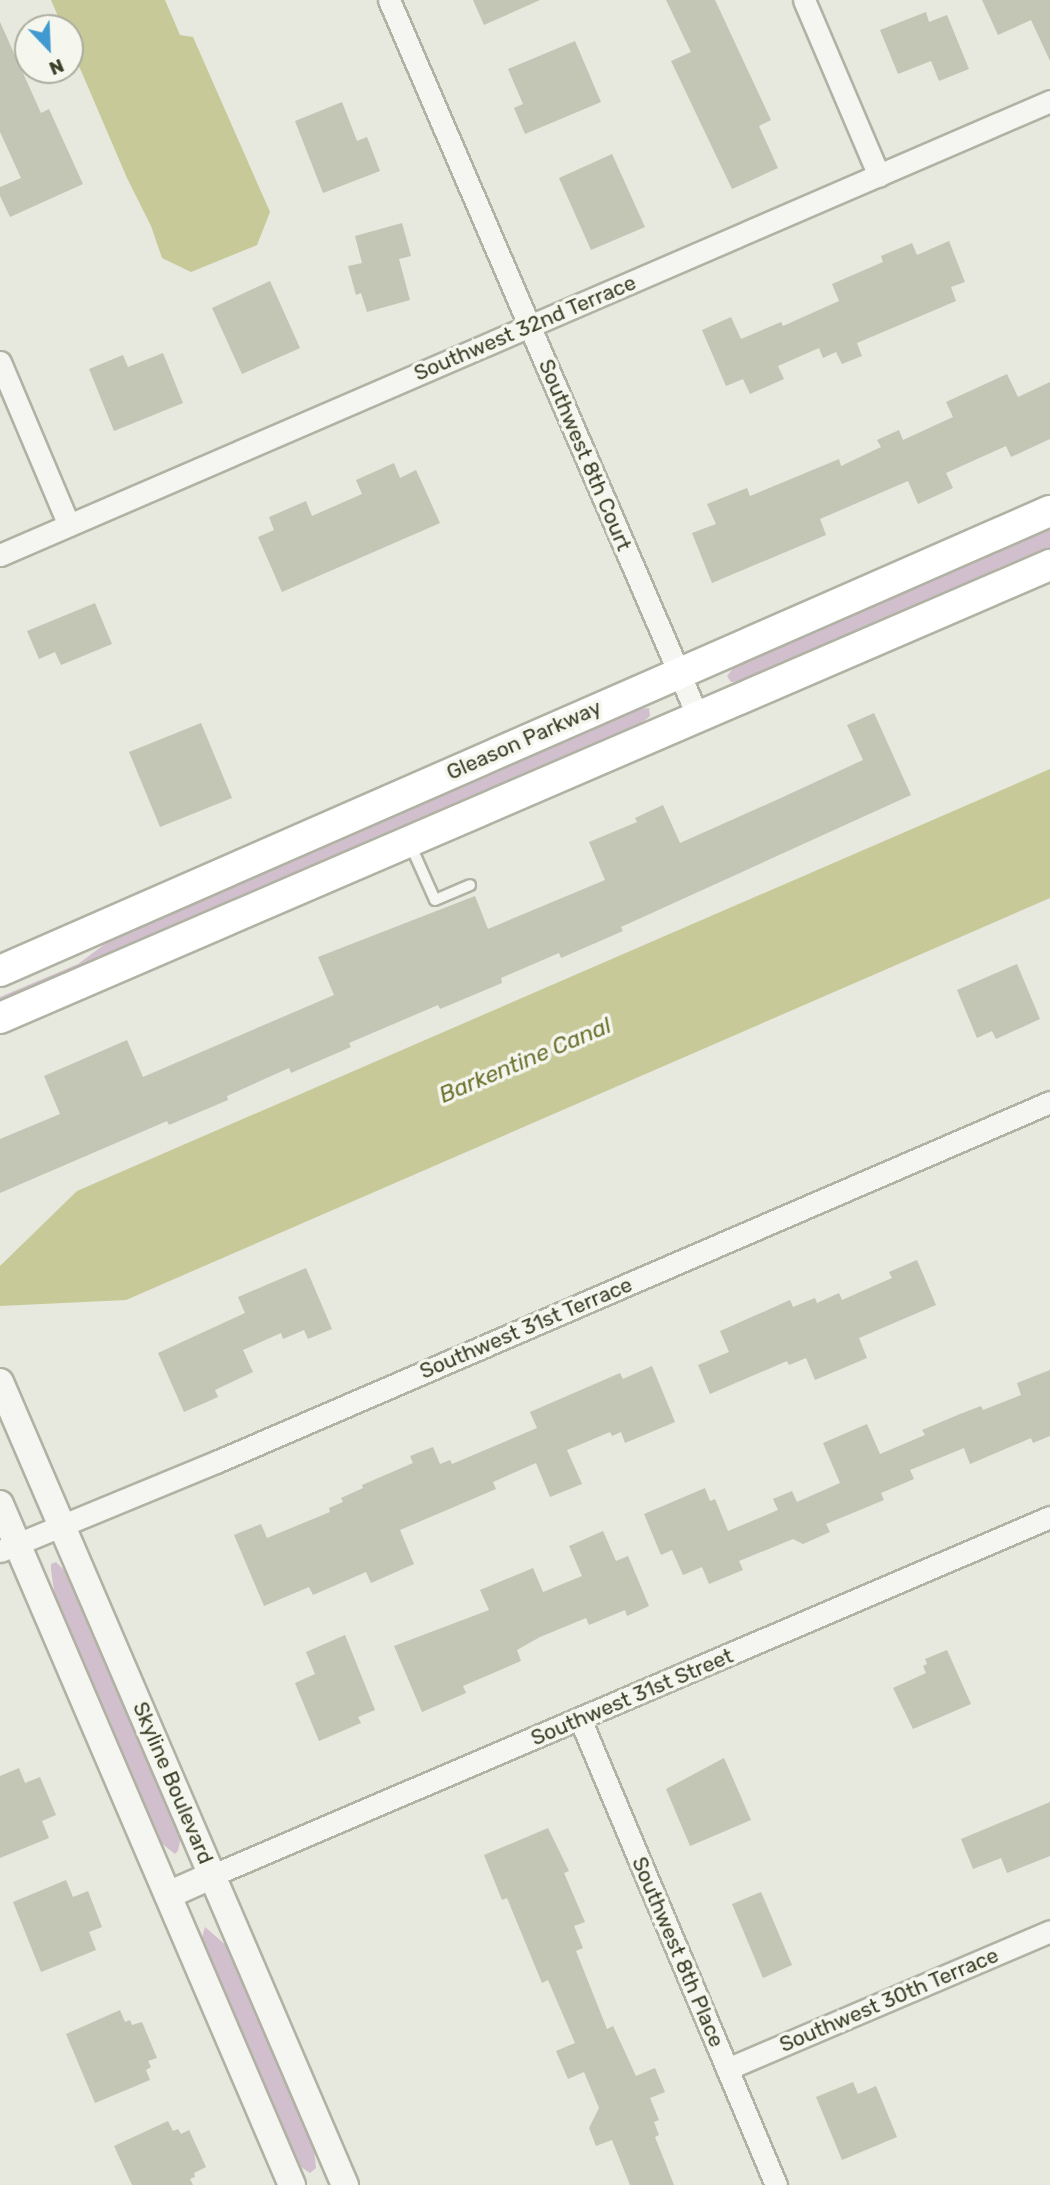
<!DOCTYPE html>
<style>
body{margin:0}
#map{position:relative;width:1050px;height:2185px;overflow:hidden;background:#e7e8de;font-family:Rubik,sans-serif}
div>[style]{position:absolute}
.green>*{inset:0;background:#d2bfcd}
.water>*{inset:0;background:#c7c998}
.building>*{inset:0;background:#c3c5b5}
.roads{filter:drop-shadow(2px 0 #b0b2a3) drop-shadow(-2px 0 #b0b2a3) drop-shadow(0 2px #b0b2a3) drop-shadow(0 -2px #b0b2a3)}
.service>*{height:10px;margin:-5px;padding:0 5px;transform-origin:5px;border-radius:5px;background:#f5f6f1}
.minor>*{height:21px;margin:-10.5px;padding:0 10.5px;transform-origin:10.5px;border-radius:10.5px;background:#f5f6f1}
.tertiary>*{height:26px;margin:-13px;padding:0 13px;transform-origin:13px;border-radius:13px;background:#f5f6f1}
.secondary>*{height:30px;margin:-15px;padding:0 15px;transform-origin:15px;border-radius:15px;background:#fff}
span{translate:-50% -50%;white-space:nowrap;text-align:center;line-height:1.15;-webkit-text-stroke:7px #f5f6ee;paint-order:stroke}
.street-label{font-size:21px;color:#3b3f27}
.water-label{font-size:23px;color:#6e7331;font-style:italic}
.north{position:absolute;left:14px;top:14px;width:70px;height:70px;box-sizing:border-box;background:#f5f6ee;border:2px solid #abad9e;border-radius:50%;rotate:157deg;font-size:19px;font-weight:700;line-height:28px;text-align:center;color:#3b3f27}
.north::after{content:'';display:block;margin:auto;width:24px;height:32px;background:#419acf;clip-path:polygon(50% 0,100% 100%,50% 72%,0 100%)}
</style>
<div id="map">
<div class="green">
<div style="clip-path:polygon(1050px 528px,1050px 554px,756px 680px,731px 682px,727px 676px,738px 662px)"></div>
<div style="clip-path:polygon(649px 708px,650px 716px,623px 738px,0 1004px,0 997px,78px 964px,128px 927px,629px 710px)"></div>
<div style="clip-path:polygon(56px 1562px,69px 1575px,181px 1836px,178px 1851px,175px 1854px,156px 1839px,55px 1597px,51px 1570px,51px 1564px)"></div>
<div style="clip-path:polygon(205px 1927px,228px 1947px,314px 2148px,316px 2168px,310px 2173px,295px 2163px,201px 1941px)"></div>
</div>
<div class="water">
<div style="clip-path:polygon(51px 0,165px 0,180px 35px,193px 37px,270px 212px,257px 245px,191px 272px,162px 258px,151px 226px,127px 178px,70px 45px,70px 28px,63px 28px)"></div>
<div style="clip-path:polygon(1050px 769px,1050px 898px,126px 1300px,0 1306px,0 1266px,77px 1191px)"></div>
</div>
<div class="building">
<div style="clip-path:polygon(473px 0,540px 0,484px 25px)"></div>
<div style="clip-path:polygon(666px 0,715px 0,771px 120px,759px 126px,778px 168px,732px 189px,671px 61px,691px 52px)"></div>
<div style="clip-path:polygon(982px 0,1050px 0,1050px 61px,1031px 20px,998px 35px)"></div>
<div style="clip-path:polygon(926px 12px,929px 22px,947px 15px,969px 69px,939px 81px,931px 61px,898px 74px,880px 30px)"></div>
<div style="clip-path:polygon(0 22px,41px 113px,49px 109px,83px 184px,10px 217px,0 196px,0 187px,21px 178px,0 132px)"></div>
<div style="clip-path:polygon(575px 41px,601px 102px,525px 134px,514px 108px,523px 104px,508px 69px)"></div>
<div style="clip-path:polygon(342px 102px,357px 141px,367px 137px,380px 171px,323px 193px,295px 121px)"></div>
<div style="clip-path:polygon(612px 154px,645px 227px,591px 250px,559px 178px)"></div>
<div style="clip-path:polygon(402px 223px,411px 256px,399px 259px,410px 300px,367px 312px,361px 293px,356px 295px,348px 266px,362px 263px,355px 236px)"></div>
<div style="clip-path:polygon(949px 241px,965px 282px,951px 287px,956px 301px,857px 343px,862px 356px,842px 364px,836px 352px,823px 358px,819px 348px,778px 366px,784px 379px,750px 394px,743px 379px,726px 386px,702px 330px,731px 317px,741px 339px,781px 322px,783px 326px,839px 301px,832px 284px,883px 262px,881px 256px,912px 243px,917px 255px)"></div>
<div style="clip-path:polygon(270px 281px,300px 348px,242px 374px,212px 308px)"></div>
<div style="clip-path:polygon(163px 353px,183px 403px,114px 431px,89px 369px,123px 355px,128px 367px)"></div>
<div style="clip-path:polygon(1007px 374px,1018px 397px,1050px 382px,1050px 439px,1011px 457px,1006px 446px,946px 473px,953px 488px,918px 504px,908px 481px,820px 519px,826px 535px,712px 583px,692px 533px,716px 524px,707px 504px,747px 488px,750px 496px,839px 459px,841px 466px,881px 447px,877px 440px,899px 430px,903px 440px,953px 417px,946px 402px)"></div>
<div style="clip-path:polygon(394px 463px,400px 478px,416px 470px,440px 523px,282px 592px,258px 537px,274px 530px,269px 517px,306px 501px,312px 516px,362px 494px,356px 480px)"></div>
<div style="clip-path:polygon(95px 603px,112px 644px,61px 665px,55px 652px,39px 659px,27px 631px)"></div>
<div style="clip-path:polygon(874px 713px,911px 795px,621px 927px,623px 931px,561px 958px,559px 953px,501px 978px,502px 983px,440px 1009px,438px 1005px,349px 1043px,351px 1047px,291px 1073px,289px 1068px,227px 1096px,228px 1100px,169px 1125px,167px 1121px,0 1193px,0 1139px,60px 1114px,44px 1076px,127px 1040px,143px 1077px,334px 995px,318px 957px,475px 896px,488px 929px,605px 880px,589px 842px,637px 822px,635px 818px,663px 805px,680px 843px,783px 797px,863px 760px,847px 725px)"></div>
<div style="clip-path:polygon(201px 723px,232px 798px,160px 827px,129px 752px)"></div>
<div style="clip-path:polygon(1017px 964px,1040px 1019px,996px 1039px,992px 1031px,977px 1038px,957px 990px)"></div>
<div style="clip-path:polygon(917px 1260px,936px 1305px,859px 1338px,867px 1358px,815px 1380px,806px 1358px,789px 1365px,787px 1361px,710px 1394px,698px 1365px,729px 1352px,720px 1331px,790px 1300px,793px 1307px,815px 1298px,817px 1303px,839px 1293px,842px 1300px,892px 1278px,889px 1272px)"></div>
<div style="clip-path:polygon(306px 1268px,332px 1329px,308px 1339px,304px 1330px,283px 1339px,281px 1333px,243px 1350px,253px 1372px,215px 1390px,218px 1397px,184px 1412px,158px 1353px,245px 1313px,238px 1297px)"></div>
<div style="clip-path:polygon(652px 1366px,675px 1422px,625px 1443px,621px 1432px,612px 1436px,610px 1432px,567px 1450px,582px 1484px,550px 1497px,536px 1463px,493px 1482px,496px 1489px,400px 1530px,414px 1564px,371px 1583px,366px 1572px,313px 1595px,309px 1587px,264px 1606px,234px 1535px,261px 1524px,267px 1538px,330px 1512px,329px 1508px,343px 1502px,341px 1498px,363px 1488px,362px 1485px,413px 1463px,410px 1456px,433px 1447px,440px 1464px,450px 1460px,452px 1464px,537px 1428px,530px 1412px,620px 1373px,623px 1379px)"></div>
<div style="clip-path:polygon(1050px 1370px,1050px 1436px,1033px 1443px,1031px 1438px,970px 1464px,964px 1448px,910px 1470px,914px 1479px,881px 1493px,884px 1500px,826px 1524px,830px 1532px,803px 1544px,793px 1539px,739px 1561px,743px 1570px,709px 1584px,702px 1567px,683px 1575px,672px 1550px,661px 1555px,644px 1514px,705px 1488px,710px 1501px,715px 1499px,728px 1531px,778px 1510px,773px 1499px,792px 1491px,797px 1502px,840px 1483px,823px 1443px,867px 1424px,880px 1454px,925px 1435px,922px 1430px,960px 1414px,981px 1406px,983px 1410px,1021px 1395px,1017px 1383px)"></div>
<div style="clip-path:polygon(603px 1531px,616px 1561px,628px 1556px,649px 1606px,627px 1616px,625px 1610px,589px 1625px,586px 1618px,540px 1637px,517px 1650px,521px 1661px,463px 1686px,466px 1693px,422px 1712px,394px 1646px,489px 1610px,480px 1590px,533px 1568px,543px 1592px,582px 1576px,569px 1546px)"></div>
<div style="clip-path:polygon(345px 1635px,375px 1710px,358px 1717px,361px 1723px,319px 1741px,295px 1683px,315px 1674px,306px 1652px)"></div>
<div style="clip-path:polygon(947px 1650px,971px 1704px,913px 1729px,893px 1688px,926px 1673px,923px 1666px,927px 1664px,925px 1659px)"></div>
<div style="clip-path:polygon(724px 1758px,751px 1820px,690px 1846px,666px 1789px)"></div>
<div style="clip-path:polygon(19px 1768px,25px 1783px,40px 1777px,56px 1815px,42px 1821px,49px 1838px,0 1858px,0 1776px)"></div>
<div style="clip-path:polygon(1050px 1802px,1050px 1856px,1007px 1873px,1001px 1858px,973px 1869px,961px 1839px)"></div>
<div style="clip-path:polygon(548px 1828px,569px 1871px,564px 1873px,585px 1922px,574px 1926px,583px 1948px,576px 1951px,607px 2029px,613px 2026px,636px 2076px,655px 2068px,665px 2092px,650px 2098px,659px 2120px,654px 2122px,659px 2135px,655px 2137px,674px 2185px,630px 2185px,612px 2140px,596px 2146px,589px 2128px,599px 2108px,584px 2072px,568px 2079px,556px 2051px,575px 2043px,548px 1980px,542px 1983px,507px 1898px,502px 1900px,484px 1855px)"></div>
<div style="clip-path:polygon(66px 1880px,73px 1897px,88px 1891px,102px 1927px,89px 1932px,96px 1950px,41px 1972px,13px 1902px)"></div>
<div style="clip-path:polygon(761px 1892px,792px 1965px,763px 1978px,732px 1904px)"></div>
<div style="clip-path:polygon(120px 2010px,125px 2022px,130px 2020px,132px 2025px,142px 2022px,157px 2058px,148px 2061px,151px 2067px,146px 2070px,150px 2080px,95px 2103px,66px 2034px)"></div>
<div style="clip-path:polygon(853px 2082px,858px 2094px,876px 2086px,897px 2137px,842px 2160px,816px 2097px)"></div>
<div style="clip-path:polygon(168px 2121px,173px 2131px,178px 2129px,181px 2134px,189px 2130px,206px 2167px,194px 2173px,195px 2177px,190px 2179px,193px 2185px,132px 2185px,114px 2146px)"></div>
</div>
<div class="roads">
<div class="service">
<div style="left:410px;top:844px;width:61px;rotate:65.9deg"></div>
<div style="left:435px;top:900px;width:38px;rotate:-23deg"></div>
</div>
<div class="minor">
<div style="left:389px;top:0;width:781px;rotate:66.69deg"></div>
<div style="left:804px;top:0;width:191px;rotate:66.9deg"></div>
<div style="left:0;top:362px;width:177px;rotate:67.1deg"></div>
<div style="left:0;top:555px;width:1144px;rotate:-23.38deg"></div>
<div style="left:0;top:1551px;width:234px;rotate:-22.4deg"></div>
<div style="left:216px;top:1462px;width:908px;rotate:-23.35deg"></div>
<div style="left:580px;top:1719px;width:506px;rotate:67.19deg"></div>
<div style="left:213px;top:1875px;width:910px;rotate:-23.16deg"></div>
<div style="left:727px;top:2069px;width:351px;rotate:-23.1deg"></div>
</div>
<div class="tertiary">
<div style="left:0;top:1382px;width:874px;rotate:66.75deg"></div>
<div style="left:0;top:1504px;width:741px;rotate:66.79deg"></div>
<div style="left:168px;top:1895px;width:49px;rotate:-24deg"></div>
</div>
<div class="secondary">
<div style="left:0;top:971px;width:1146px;rotate:-23.66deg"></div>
<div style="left:0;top:1018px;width:1144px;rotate:-23.34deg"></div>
</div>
</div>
<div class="street-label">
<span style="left:525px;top:328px;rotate:-23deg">Southwest 32nd Terrace</span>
<span style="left:585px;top:455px;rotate:67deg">Southwest 8th Court</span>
<span style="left:524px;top:740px;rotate:-24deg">Gleason Parkway</span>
<span style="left:526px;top:1328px;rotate:-23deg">Southwest 31st Terrace</span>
<span style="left:632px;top:1697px;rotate:-23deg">Southwest 31st Street</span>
<span style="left:173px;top:1783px;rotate:67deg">Skyline Boulevard</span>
<span style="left:678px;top:1952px;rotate:67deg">Southwest 8th Place</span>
<span style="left:889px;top:2000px;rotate:-23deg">Southwest 30th Terrace</span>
</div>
<div class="water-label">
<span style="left:525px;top:1060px;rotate:-23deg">Barkentine Canal</span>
</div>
<div class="north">N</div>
</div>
